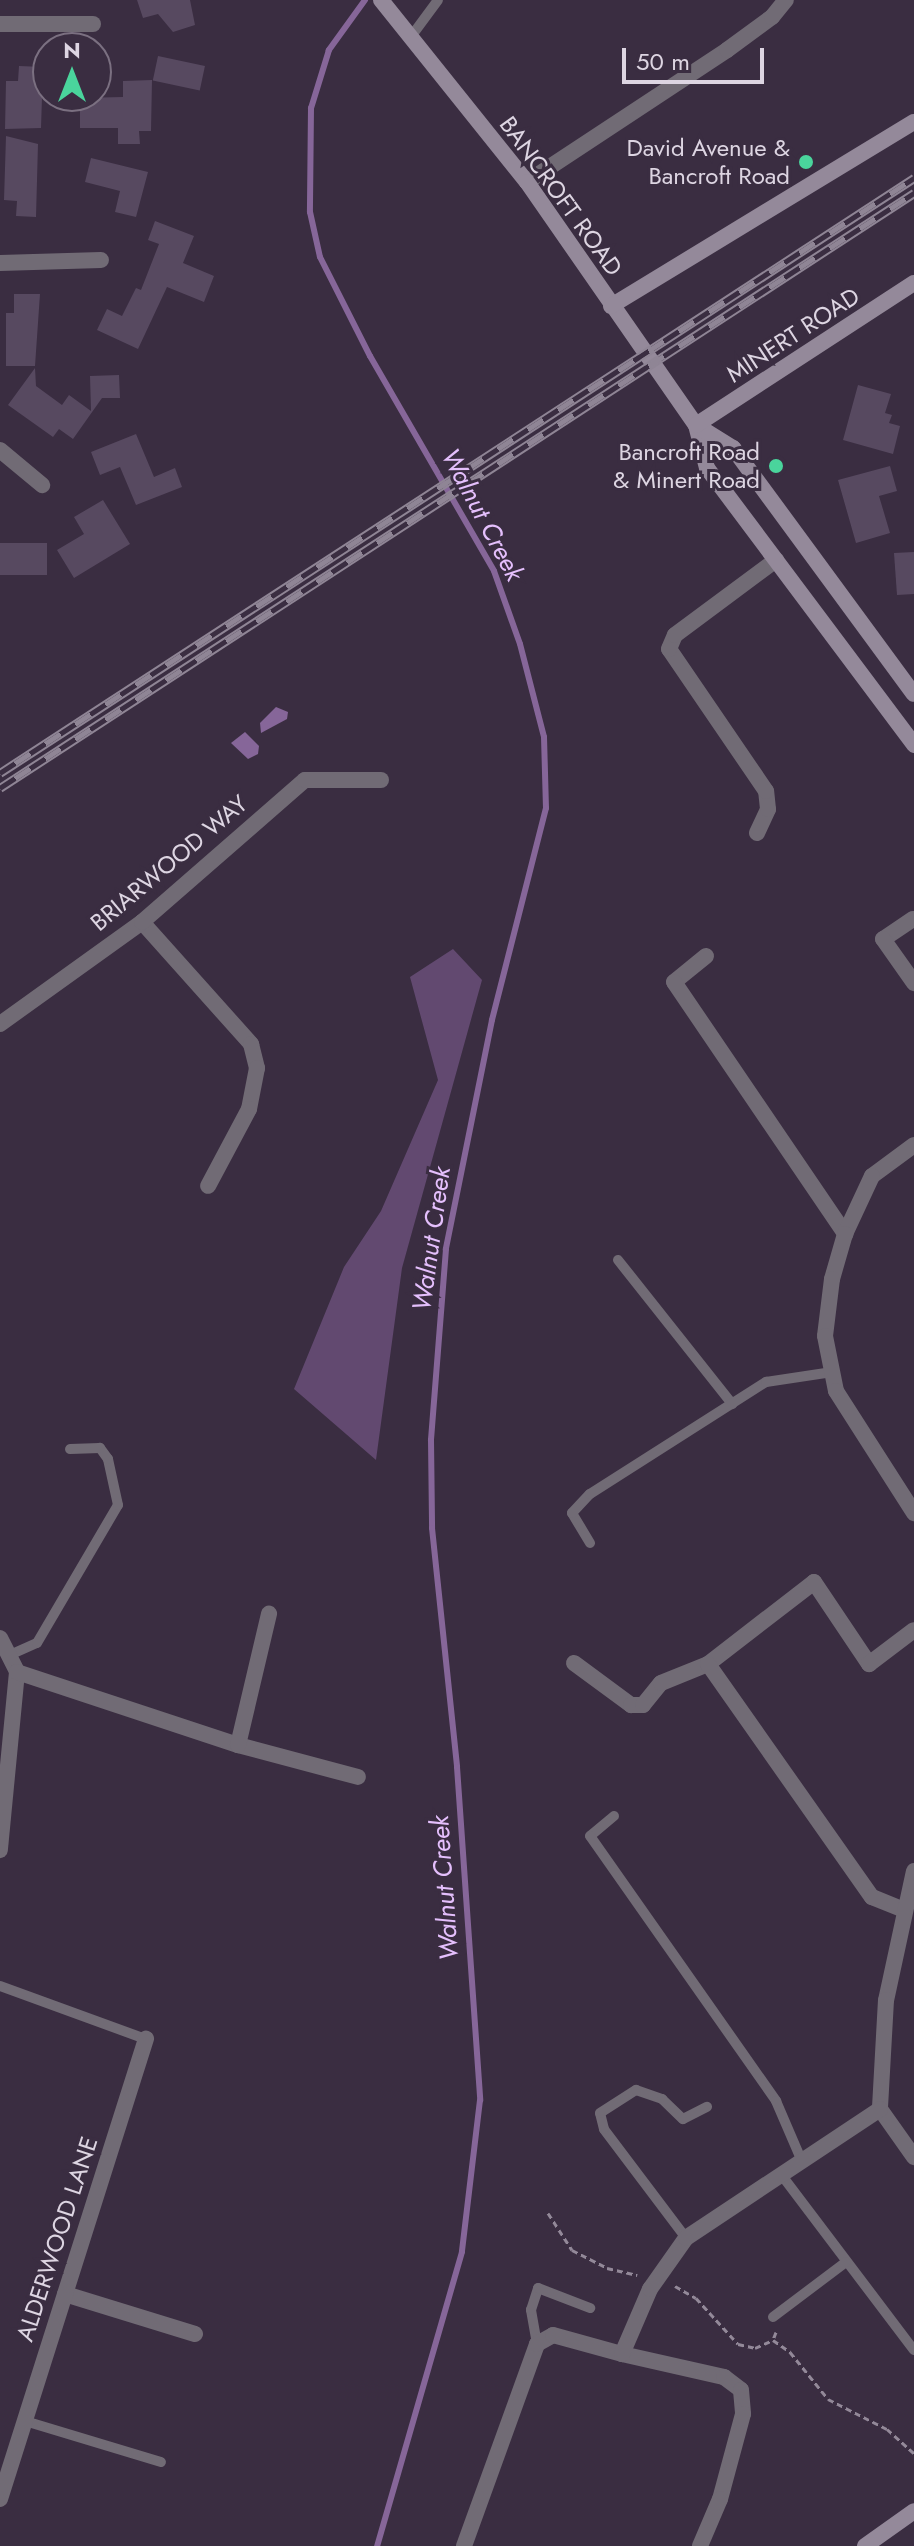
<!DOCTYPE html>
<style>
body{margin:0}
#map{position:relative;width:914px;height:2546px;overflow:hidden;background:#3a2d41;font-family:Jost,sans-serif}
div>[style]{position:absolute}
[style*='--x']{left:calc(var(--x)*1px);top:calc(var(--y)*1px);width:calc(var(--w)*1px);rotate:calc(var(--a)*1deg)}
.green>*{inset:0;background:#624970}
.water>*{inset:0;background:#866699}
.stream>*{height:6px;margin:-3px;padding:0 3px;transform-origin:3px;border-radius:3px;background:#866699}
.building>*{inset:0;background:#574960;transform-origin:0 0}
.path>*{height:3px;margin-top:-1.5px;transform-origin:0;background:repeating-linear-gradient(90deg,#938999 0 6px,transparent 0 10px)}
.lane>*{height:10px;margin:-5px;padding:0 5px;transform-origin:5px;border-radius:5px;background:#716b75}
.street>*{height:16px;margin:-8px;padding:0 8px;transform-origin:8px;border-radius:8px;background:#716b75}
.secondary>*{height:16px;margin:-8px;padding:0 8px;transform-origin:8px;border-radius:8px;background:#94899a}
.rail>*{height:9px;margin-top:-4.5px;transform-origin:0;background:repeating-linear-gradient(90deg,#3a2d41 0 18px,#8f8595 0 36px);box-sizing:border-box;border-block:2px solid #8f8595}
.dots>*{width:22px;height:22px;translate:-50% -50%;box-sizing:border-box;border:4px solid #3a2d41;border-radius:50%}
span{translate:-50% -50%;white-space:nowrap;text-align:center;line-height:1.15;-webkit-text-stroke:6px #3a2d41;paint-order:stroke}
.poi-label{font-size:24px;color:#ddd5e2}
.right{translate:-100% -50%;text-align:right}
.street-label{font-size:24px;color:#ddd5e2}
.water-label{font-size:26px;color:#e4bffc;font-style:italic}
.north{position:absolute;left:32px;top:32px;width:80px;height:80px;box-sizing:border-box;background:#3a2d41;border:2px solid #7b7081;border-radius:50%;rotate:0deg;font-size:22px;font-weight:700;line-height:32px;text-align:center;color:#ddd5e2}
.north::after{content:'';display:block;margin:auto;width:28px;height:36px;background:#4ad49c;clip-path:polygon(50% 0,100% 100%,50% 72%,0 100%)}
.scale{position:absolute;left:622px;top:48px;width:142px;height:36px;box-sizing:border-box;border:4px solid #ddd5e2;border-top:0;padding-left:10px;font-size:24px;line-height:28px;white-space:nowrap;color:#ddd5e2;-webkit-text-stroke:6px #3a2d41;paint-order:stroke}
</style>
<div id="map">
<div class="green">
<i style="clip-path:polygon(453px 949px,482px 980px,402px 1268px,376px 1460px,294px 1389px,344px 1267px,381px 1211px,438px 1080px,410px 977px)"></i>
</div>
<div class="water">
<i style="clip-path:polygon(276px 707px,288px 712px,287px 719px,261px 733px,260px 723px)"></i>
<i style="clip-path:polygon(245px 732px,259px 746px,258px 754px,248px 759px,231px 743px)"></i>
</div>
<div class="stream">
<i style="--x:365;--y:0;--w:62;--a:125.8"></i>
<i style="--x:329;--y:50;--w:61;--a:107.2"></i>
<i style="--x:311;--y:108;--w:104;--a:90.6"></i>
<i style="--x:310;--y:212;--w:46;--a:77.5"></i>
<i style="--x:320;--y:257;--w:111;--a:63.2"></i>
<i style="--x:370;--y:356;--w:248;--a:60"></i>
<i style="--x:494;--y:571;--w:77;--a:70.4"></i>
<i style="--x:520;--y:644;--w:96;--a:75.5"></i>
<i style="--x:544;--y:737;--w:71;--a:88.4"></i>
<i style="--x:546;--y:808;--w:219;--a:104.3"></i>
<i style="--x:492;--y:1020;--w:234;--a:101.4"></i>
<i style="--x:446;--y:1249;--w:192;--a:94.5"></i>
<i style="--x:431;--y:1440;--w:88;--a:89.3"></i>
<i style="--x:432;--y:1528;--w:240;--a:84"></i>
<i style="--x:457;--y:1767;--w:334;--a:86"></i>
<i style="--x:480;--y:2100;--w:153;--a:96.8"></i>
<i style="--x:462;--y:2252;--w:306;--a:106.1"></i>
</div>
<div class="building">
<i style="clip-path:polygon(137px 0,190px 0,195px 25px,173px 32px,158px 14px,143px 18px)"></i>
<i style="left:158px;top:56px;width:48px;height:25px;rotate:12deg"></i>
<i style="clip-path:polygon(19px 66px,43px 67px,41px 128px,5px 129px,6px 81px,18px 81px)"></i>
<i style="clip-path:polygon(152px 80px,151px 131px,139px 131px,140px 144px,118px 144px,118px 128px,80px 128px,80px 98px,123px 97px,123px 81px)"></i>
<i style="clip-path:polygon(6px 136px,38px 144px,36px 217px,16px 216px,17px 201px,4px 200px)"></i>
<i style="clip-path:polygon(91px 158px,148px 172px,136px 217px,115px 212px,120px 191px,85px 182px)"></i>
<i style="clip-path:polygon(155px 221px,194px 236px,183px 263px,214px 276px,204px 302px,167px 287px,138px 349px,97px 330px,107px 309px,122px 316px,136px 288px,141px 290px,159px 244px,148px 240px)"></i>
<i style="clip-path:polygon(14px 294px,40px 294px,35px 366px,6px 366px,6px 313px,14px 313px)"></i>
<i style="clip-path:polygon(35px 368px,36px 386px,62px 405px,69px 395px,91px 411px,90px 376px,119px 375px,120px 398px,102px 398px,73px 439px,59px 429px,53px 437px,8px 405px)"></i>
<i style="clip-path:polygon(858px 385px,891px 394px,885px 413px,892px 415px,889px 423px,900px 426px,893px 454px,843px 440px)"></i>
<i style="clip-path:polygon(136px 434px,154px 477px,175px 468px,182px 487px,136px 505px,120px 467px,100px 475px,91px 452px)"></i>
<i style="clip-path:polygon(890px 466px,897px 491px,879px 496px,890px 533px,856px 543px,838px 480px)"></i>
<i style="clip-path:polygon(103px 500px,130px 544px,74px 578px,57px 550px,84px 534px,74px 517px)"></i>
<i style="left:0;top:543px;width:47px;height:32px"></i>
<i style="clip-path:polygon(914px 552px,914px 594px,897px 595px,894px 553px)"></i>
</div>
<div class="path">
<i style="--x:548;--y:2213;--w:44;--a:57"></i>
<i style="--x:572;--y:2250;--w:39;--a:27"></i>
<i style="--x:607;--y:2268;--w:31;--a:13"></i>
<i style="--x:675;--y:2286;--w:24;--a:30"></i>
<i style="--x:696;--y:2298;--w:62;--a:47.6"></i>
<i style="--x:738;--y:2344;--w:17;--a:13"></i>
<i style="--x:755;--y:2348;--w:20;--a:-24"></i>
<i style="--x:776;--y:2332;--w:9;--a:111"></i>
<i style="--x:773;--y:2340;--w:21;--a:35"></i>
<i style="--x:790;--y:2352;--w:60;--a:51"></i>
<i style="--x:828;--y:2399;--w:66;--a:27"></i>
<i style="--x:887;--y:2429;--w:36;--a:42"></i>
</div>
<div class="lane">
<i style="--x:410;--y:38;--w:47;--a:-53.6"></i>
<i style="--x:618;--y:1260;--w:184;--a:51.6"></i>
<i style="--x:590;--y:1543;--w:35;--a:-121"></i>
<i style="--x:572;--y:1513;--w:26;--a:-47"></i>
<i style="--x:590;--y:1494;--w:209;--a:-32.5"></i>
<i style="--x:766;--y:1382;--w:67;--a:-8.6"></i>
<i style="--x:12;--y:1654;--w:27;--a:-24"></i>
<i style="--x:37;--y:1643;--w:160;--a:-59.6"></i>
<i style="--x:118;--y:1505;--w:47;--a:-102.3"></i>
<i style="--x:108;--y:1459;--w:14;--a:-126"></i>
<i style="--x:100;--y:1448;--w:30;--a:178"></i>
<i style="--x:614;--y:1816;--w:31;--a:140"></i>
<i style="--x:590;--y:1836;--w:324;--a:54.9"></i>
<i style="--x:776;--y:2101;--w:63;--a:66.7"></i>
<i style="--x:0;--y:1986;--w:155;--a:20"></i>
<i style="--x:780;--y:2173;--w:222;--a:52.9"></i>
<i style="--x:686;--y:2238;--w:136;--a:-127"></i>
<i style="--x:604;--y:2129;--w:16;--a:-104"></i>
<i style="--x:600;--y:2113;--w:43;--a:-32.6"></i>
<i style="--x:636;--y:2090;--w:28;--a:19"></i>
<i style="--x:662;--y:2099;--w:29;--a:44"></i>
<i style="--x:683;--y:2119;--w:27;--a:-27"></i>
<i style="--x:773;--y:2317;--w:91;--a:-37"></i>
<i style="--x:537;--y:2344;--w:35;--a:-100"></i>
<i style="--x:531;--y:2310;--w:23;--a:-72"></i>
<i style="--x:538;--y:2288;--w:56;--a:21"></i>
<i style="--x:25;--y:2421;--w:142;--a:16.8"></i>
</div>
<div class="street">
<i style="--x:0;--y:24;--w:93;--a:0"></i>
<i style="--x:527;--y:182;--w:240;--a:-33.4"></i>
<i style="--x:727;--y:50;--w:56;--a:-36.3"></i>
<i style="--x:772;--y:17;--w:22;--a:-51"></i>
<i style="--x:0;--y:263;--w:101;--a:-1.7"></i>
<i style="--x:0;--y:450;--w:55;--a:39.8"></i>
<i style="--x:757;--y:833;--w:26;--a:-65"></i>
<i style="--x:768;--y:809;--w:18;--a:-96"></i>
<i style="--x:766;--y:791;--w:172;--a:-124.3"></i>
<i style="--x:669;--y:649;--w:15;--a:-67"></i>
<i style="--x:675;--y:635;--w:126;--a:-36.6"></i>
<i style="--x:913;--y:919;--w:36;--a:146"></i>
<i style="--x:883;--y:939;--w:54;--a:54.8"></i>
<i style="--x:142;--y:922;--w:164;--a:48.2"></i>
<i style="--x:251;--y:1044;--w:25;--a:76"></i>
<i style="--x:257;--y:1068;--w:42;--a:101"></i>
<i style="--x:249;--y:1109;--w:87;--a:118"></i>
<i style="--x:706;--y:956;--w:41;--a:140.9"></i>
<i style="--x:674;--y:982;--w:305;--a:55.8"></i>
<i style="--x:0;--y:1024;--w:175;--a:-35.7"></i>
<i style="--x:142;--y:922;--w:216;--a:-41.1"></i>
<i style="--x:305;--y:780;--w:76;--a:0"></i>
<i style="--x:914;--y:1145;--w:52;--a:143.6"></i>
<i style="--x:872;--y:1176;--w:64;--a:115"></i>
<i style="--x:845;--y:1234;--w:47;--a:106.1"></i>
<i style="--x:832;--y:1279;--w:57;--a:97"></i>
<i style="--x:825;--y:1336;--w:56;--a:78.7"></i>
<i style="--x:836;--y:1391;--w:145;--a:57.4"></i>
<i style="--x:0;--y:1638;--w:38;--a:63"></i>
<i style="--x:17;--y:1672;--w:179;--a:95.5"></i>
<i style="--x:574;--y:1663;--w:71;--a:36.4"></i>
<i style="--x:631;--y:1705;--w:12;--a:0"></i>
<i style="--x:643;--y:1705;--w:28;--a:-51"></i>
<i style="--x:661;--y:1683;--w:51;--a:-22"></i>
<i style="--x:708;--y:1664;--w:134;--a:-37.7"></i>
<i style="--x:814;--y:1582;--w:99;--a:56.1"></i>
<i style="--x:869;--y:1664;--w:56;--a:-37.1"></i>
<i style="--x:708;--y:1664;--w:285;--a:54.9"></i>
<i style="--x:872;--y:1897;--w:35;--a:22"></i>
<i style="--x:17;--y:1672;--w:233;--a:18.3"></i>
<i style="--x:238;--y:1745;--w:124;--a:14.9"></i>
<i style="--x:238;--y:1745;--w:135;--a:-76.7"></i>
<i style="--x:914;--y:1871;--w:132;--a:102.2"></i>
<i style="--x:886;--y:2000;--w:109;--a:93.2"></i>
<i style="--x:880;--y:2109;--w:59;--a:54.7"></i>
<i style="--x:65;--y:2294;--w:136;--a:17.1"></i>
<i style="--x:622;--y:2354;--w:105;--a:12.7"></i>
<i style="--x:724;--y:2377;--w:21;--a:37"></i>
<i style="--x:741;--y:2390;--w:24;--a:85"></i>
<i style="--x:743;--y:2414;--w:88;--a:105.1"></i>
<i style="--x:720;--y:2499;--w:51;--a:113.1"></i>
<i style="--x:0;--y:2499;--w:483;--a:-72.4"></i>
<i style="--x:464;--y:2546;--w:215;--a:-70.1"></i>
<i style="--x:537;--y:2344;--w:18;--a:-29"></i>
<i style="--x:553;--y:2335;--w:72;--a:15.4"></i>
<i style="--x:622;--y:2354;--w:71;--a:-66.7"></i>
<i style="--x:650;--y:2289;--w:62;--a:-54.8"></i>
<i style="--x:686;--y:2238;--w:233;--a:-33.6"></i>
</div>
<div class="secondary">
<i style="--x:381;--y:0;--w:233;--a:51.3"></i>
<i style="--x:527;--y:182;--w:296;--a:55.2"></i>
<i style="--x:696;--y:425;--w:44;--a:75.7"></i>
<i style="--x:707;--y:468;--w:346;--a:53.2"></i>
<i style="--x:611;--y:306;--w:354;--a:-31.3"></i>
<i style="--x:696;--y:425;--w:44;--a:31.9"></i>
<i style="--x:733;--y:448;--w:305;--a:53.7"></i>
<i style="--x:696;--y:425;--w:260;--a:-33.1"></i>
<i style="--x:865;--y:2546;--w:60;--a:-35.5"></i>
</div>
<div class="rail">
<i style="--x:0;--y:773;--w:1091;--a:-33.06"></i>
<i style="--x:0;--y:788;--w:1091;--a:-33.06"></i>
</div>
<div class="dots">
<i style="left:806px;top:162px;background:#4ad49c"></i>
<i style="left:776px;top:466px;background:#4ad49c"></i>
</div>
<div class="poi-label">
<span class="right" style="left:790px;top:162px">David Avenue &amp;<br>Bancroft Road</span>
<span class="right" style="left:760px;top:466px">Bancroft Road<br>&amp; Minert Road</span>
</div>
<div class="street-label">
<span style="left:561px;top:196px;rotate:54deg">BANCROFT ROAD</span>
<span style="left:793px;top:335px;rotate:-33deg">MINERT ROAD</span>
<span style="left:169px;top:863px;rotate:-40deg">BRIARWOOD WAY</span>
<span style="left:57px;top:2239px;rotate:-72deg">ALDERWOOD LANE</span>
</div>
<div class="water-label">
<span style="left:482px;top:515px;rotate:62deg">Walnut Creek</span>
<span style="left:432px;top:1239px;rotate:-82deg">Walnut Creek</span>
<span style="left:445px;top:1888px;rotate:-94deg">Walnut Creek</span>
</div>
<div class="north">N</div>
<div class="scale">50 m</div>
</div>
